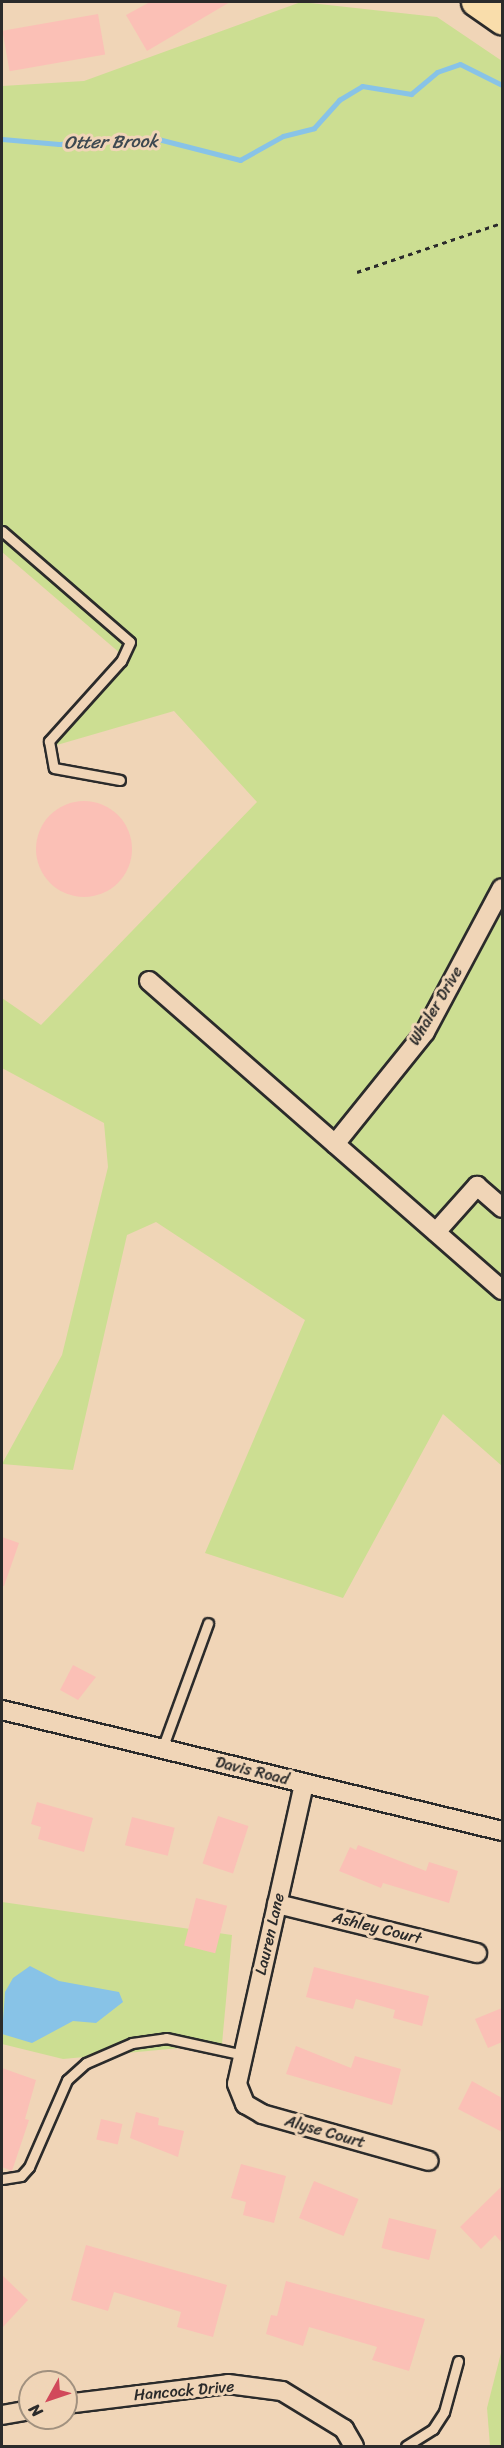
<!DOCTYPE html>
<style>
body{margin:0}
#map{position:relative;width:504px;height:2448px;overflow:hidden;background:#f0d5b7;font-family:Sriracha,sans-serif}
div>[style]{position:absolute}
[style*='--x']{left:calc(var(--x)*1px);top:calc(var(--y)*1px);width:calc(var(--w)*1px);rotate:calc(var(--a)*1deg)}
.green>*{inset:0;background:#ccde92}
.water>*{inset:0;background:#88c3e7}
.stream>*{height:5px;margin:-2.5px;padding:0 2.5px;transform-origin:2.5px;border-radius:2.5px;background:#88c3e7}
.building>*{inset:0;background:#fbc0b6;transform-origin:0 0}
.round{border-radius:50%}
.path>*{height:3px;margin-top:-1.5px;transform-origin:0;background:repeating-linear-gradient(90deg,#2b2b2b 0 4.5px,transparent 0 9px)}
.roads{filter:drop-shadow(2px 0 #2b2b2b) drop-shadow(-2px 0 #2b2b2b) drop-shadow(0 2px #2b2b2b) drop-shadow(0 -2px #2b2b2b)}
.service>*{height:9px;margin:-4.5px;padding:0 4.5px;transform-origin:4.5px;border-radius:4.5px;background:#f0d5b7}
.minor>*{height:18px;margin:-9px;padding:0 9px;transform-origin:9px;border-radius:9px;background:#f0d5b7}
.primary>*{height:28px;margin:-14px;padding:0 14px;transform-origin:14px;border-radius:14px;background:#f9ddab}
span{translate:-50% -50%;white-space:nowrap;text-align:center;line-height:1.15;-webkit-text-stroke:6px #f0d5b7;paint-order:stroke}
.street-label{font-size:16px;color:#2b2b2b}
.water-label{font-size:18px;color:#3e4951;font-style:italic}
.frame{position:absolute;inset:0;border:3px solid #2b2b2b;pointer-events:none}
.north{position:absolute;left:18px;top:2370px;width:60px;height:60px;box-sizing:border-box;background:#f0d5b7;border:2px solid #a1917f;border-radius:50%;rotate:230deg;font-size:16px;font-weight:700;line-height:24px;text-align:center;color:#2b2b2b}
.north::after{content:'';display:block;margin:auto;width:21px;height:27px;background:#d1495b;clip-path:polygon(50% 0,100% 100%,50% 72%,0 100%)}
</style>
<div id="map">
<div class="green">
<i style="clip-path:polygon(301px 2px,437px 17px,502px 61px,502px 1466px,443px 1414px,343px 1598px,205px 1553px,305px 1320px,156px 1222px,127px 1235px,73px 1470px,2px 1464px,62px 1355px,108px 1167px,104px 1123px,2px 1068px,2px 998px,41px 1025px,257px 802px,174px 711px,50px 747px,128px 660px,2px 552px,2px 86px,84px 81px)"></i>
<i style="clip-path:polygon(2px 1902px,232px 1935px,222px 2044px,63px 2059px,2px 2044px)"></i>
<i style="clip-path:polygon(502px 2349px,502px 2446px,490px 2446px,487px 2408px)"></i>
</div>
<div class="water">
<i style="clip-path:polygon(30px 1966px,59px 1981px,119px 1992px,123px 2002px,96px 2023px,73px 2021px,32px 2043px,2px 2034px,5px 1992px,13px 1978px)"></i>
</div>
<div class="stream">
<i style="--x:2;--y:139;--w:57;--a:5"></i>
<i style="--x:59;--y:144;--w:95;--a:-3.6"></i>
<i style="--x:154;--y:138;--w:89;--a:14.3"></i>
<i style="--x:240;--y:160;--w:49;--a:-29.2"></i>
<i style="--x:283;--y:136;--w:32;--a:-14"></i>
<i style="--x:314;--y:128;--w:38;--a:-48"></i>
<i style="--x:339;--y:100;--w:27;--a:-31"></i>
<i style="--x:362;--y:86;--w:50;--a:9.3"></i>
<i style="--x:411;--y:94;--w:34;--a:-40"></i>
<i style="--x:437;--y:72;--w:24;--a:-19"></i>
<i style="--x:460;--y:64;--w:47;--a:26.6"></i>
</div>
<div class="building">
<i style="clip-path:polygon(150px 2px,230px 2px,147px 51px,126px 15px)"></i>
<i style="left:98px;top:14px;width:41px;height:97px;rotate:80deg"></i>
<i class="round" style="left:36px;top:801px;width:96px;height:96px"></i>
<i style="clip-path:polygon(2px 1537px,19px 1543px,4px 1586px,2px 1586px)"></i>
<i style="clip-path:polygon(73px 1665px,96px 1677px,78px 1700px,60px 1690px)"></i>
<i style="clip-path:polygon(37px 1802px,93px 1818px,84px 1852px,38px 1839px,41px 1827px,31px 1824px)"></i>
<i style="left:218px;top:1816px;width:32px;height:50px;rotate:18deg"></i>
<i style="left:132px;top:1817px;width:44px;height:29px;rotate:14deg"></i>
<i style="clip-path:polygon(358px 1845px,426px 1871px,429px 1862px,458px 1871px,449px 1903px,383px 1883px,381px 1888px,339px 1871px,350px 1847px,356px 1850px)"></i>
<i style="left:196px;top:1898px;width:32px;height:49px;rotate:14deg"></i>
<i style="clip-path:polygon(314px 1967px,429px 1996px,422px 2026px,393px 2018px,395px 2010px,356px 1999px,353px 2009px,306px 1997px)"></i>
<i style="clip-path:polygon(502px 2008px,502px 2042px,488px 2048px,475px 2019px)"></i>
<i style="clip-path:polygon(296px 2046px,351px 2068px,355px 2056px,401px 2069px,392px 2105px,286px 2074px)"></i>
<i style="clip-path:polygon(2px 2068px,36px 2080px,25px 2119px,29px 2120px,12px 2171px,2px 2167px)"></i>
<i style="clip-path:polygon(472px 2081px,502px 2098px,502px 2132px,458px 2109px)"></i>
<i style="clip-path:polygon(136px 2112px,159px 2118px,158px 2125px,184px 2131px,178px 2157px,130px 2138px)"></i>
<i style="left:101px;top:2119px;width:22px;height:21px;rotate:13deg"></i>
<i style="clip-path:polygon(241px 2164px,286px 2176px,274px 2223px,243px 2215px,246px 2202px,231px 2198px)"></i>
<i style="left:314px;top:2181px;width:48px;height:40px;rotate:22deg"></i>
<i style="clip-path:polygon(502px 2186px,502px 2243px,495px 2235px,481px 2249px,460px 2227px)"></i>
<i style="left:389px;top:2218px;width:49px;height:31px;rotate:14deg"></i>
<i style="clip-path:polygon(86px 2245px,227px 2285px,213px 2337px,177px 2327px,181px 2312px,114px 2292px,108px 2311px,71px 2300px)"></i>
<i style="clip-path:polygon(2px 2275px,28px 2300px,2px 2328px)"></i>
<i style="clip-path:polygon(286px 2281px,425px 2319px,409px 2371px,372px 2360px,377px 2347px,309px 2327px,303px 2346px,266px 2334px,271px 2315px,277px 2316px)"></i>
</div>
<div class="path">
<i style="--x:357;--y:272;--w:153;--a:-18.7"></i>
</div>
<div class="roads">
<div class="service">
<i style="--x:2;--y:531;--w:169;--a:40.9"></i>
<i style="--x:130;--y:642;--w:21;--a:115"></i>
<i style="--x:121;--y:661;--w:108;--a:132"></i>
<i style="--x:49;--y:741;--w:27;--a:80"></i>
<i style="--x:54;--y:768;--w:67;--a:10.3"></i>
<i style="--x:162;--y:1749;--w:134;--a:-69.9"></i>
<i style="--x:2;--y:2179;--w:19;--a:-9"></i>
<i style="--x:21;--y:2176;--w:12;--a:-48"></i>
<i style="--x:29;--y:2167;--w:95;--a:-66.4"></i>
<i style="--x:67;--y:2080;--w:25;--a:-42"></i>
<i style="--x:86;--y:2063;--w:50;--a:-23.5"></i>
<i style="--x:132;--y:2043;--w:34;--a:-8"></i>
<i style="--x:166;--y:2038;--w:79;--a:12.4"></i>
<i style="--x:406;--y:2446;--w:32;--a:-32"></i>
<i style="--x:433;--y:2429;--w:20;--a:-57"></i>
<i style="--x:444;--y:2412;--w:53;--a:-74.6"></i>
</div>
<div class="minor">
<i style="--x:149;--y:981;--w:469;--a:41.2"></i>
<i style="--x:335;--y:1144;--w:144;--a:-51.2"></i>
<i style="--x:425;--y:1032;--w:163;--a:-61.9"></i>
<i style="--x:436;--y:1232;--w:62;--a:-48.3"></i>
<i style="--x:477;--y:1186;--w:33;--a:41"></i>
<i style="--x:2;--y:1710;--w:514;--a:13.6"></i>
<i style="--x:304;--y:1784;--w:307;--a:102.6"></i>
<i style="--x:237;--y:2084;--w:22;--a:68"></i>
<i style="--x:245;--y:2104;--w:20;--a:30"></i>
<i style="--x:262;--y:2114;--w:173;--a:15.7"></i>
<i style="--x:277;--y:1904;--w:206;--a:13.8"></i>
<i style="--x:66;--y:2404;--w:163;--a:-7"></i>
<i style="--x:228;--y:2384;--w:54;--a:7.4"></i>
<i style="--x:282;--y:2391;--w:73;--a:31.5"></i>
<i style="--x:344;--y:2429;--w:20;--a:60"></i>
<i style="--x:2;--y:2415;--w:28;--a:-10"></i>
</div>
<div class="primary">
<i style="--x:476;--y:2;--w:32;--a:35"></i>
</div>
</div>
<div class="street-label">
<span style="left:436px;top:1006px;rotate:-59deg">Whaler Drive</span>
<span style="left:252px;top:1771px;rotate:14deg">Davis Road</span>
<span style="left:377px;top:1928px;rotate:14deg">Ashley Court</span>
<span style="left:270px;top:1934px;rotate:-77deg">Lauren Lane</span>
<span style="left:325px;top:2132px;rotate:16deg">Alyse Court</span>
<span style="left:184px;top:2391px;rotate:-5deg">Hancock Drive</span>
</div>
<div class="water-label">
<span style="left:111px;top:142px;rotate:-1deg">Otter Brook</span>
</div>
<div class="frame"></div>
<div class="north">N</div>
</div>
